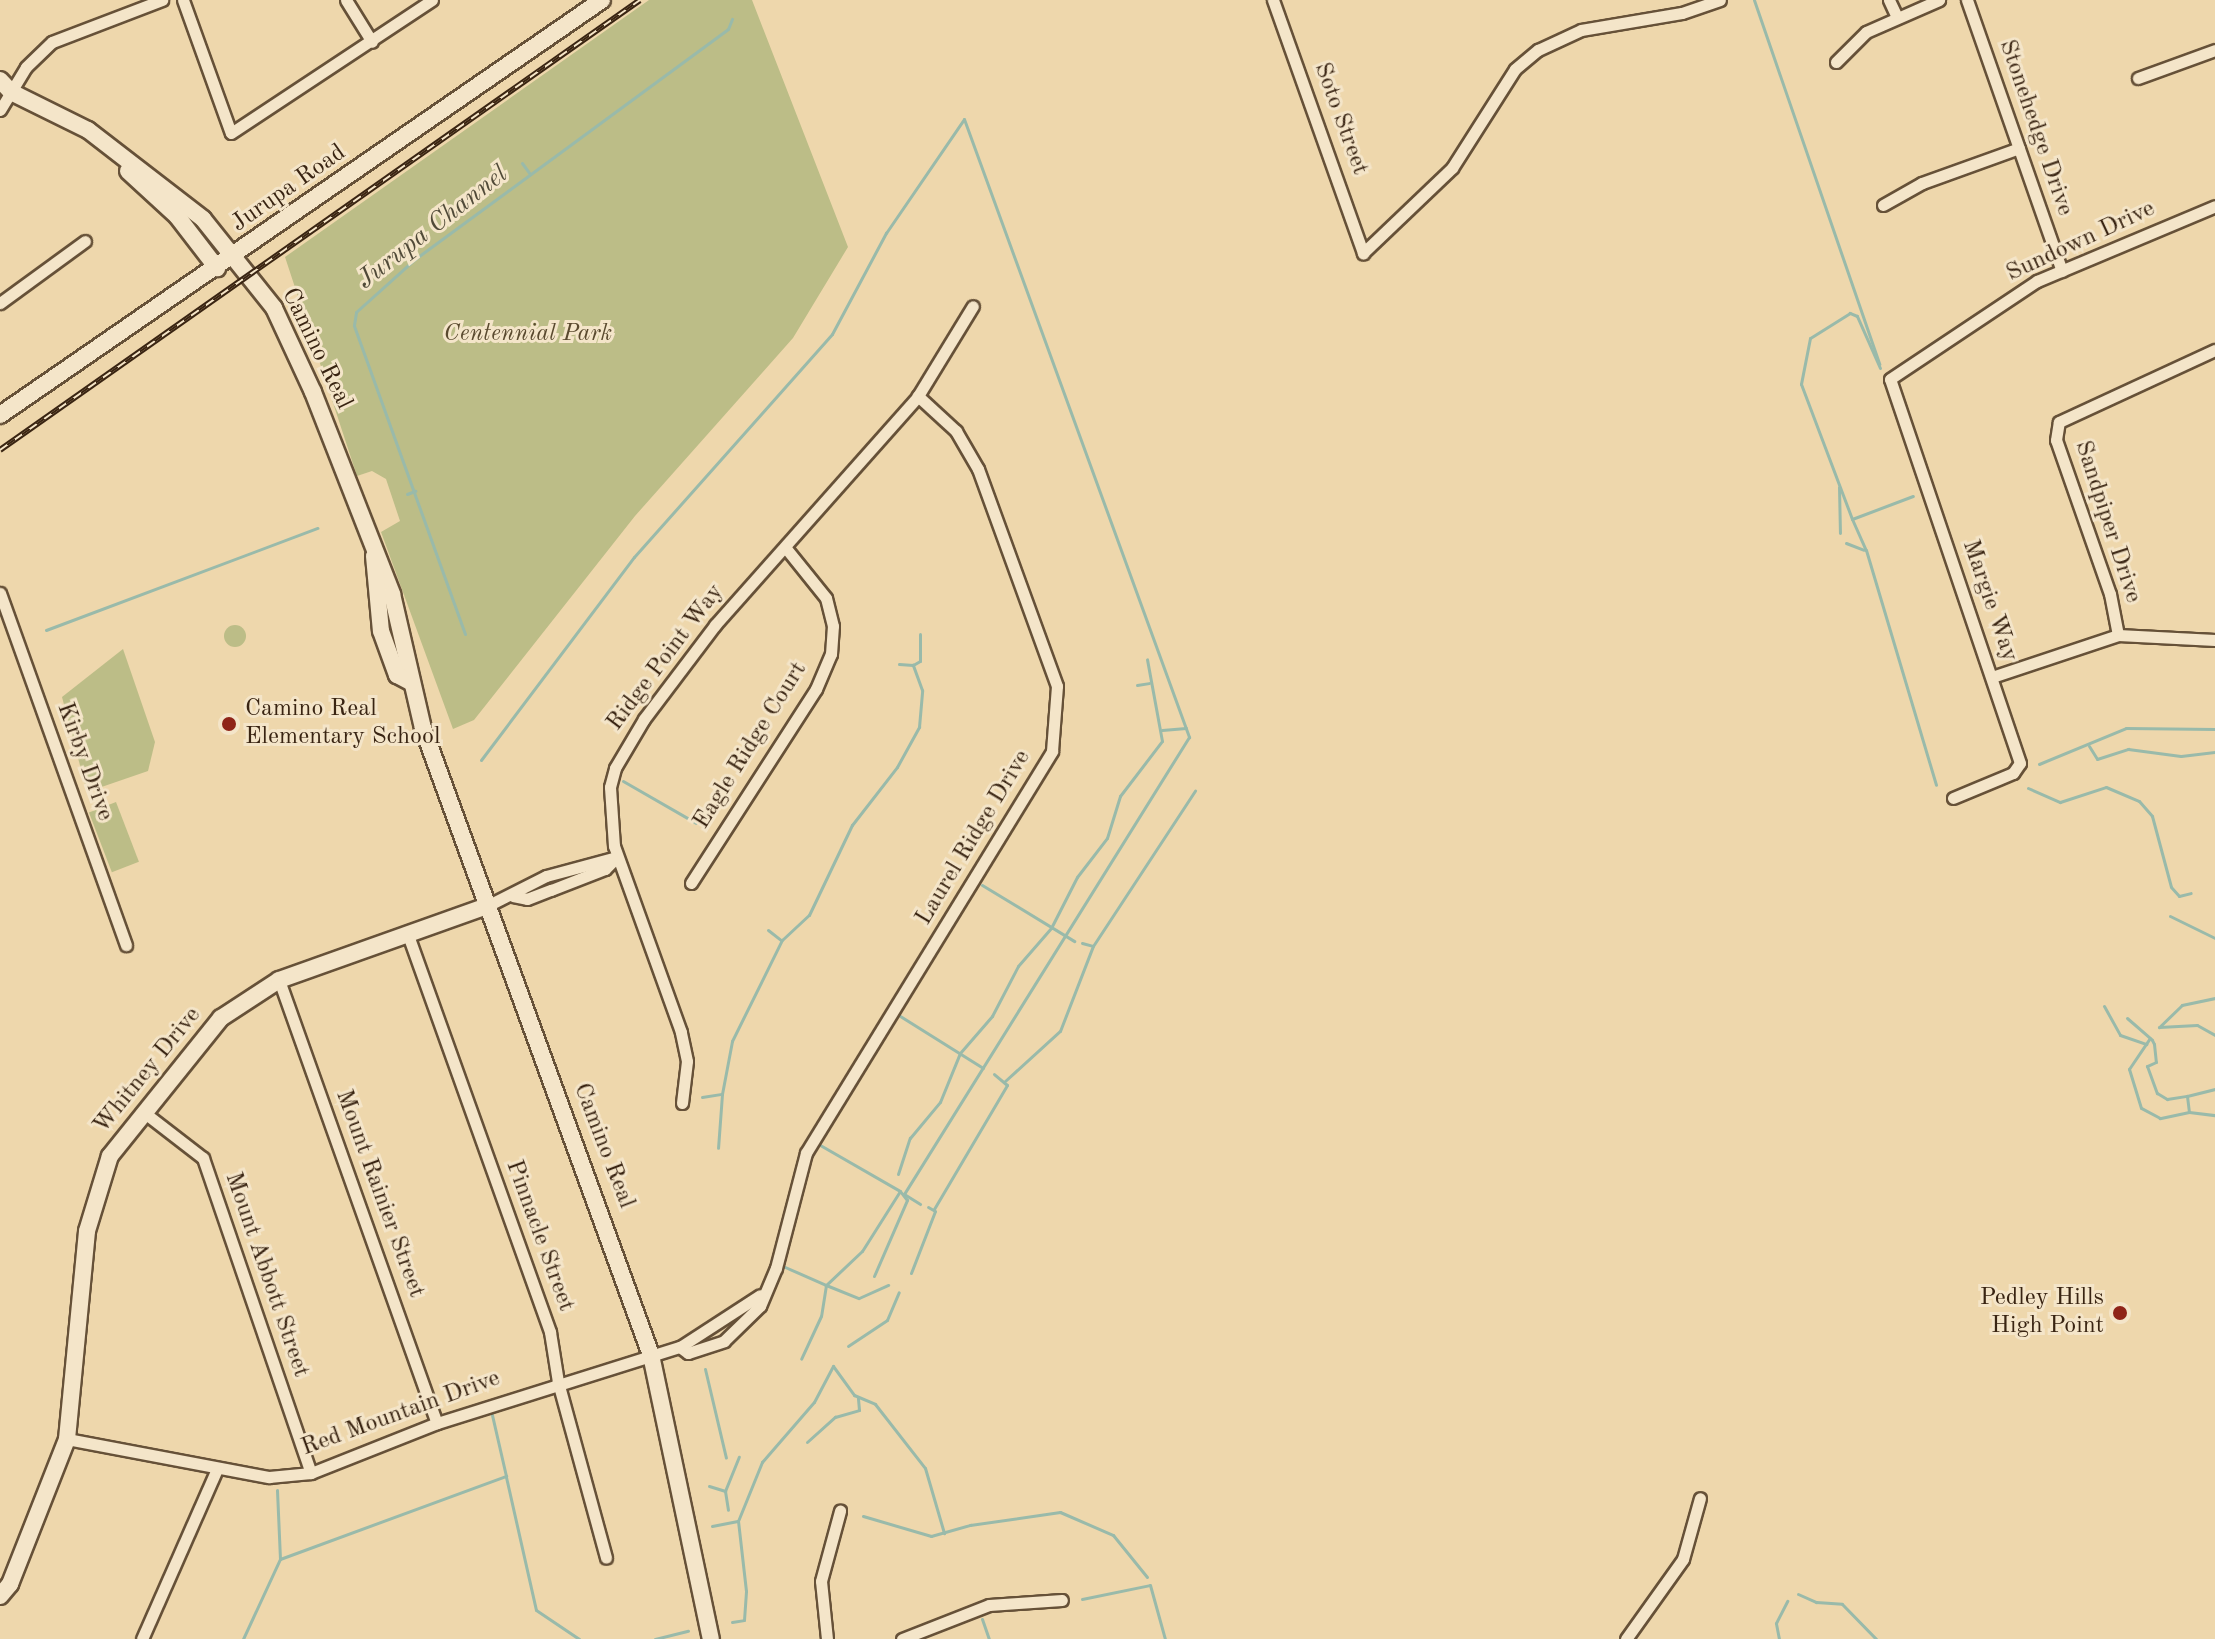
<!DOCTYPE html>
<style>
body{margin:0}
#map{position:relative;width:2215px;height:1639px;overflow:hidden;background:#eed7ac;font-family:"Old Standard TT",serif}
div>[style]{position:absolute}
[style*='--x']{left:calc(var(--x)*1px);top:calc(var(--y)*1px);width:calc(var(--w)*1px);rotate:calc(var(--a)*1deg)}
.green>*{inset:0;background:#bcbd87;transform-origin:0 0}
.round{border-radius:50%}
.stream>*{height:3px;margin:-1.5px;padding:0 1.5px;transform-origin:1.5px;border-radius:1.5px;background:#99baaa}
.roads{filter:drop-shadow(2px 0 #665138) drop-shadow(-2px 0 #665138) drop-shadow(0 2px #665138) drop-shadow(0 -2px #665138)}
.street>*{height:11px;margin:-5.5px;padding:0 5.5px;transform-origin:5.5px;border-radius:5.5px;background:#f4e5c9}
.secondary>*{height:16px;margin:-8px;padding:0 8px;transform-origin:8px;border-radius:8px;background:#f4e5c9}
.rail>*{height:6px;margin-top:-3px;transform-origin:0;background:repeating-linear-gradient(90deg,#f4e5c9 0 9px,#392412 0 18px);box-sizing:border-box;border-block:2px solid #392412}
.dots>*{width:22px;height:22px;translate:-50% -50%;box-sizing:border-box;border:4px solid #f4e5c9;border-radius:50%}
span{translate:-50% -50%;white-space:nowrap;text-align:center;line-height:1.15;-webkit-text-stroke:6px #f4e5c9;paint-order:stroke}
.street-label{font-size:24px;color:#392412}
.park-label{font-size:24px;color:#5a4a2f;font-style:italic}
.poi-label{font-size:24px;color:#392412}
.left{translate:0 -50%;text-align:left}
.right{translate:-100% -50%;text-align:right}
.water-label{font-size:26px;color:#514a38;font-style:italic}
</style>
<div id="map">
<div class="green">
<i style="clip-path:polygon(649px 0,752px 0,848px 247px,793px 338px,635px 516px,474px 720px,453px 729px,381px 532px,400px 521px,386px 479px,372px 471px,357px 476px,285px 257px)"></i>
<i class="round" style="left:224px;top:625px;width:22px;height:22px"></i>
<i style="clip-path:polygon(123px 649px,155px 742px,148px 771px,87px 792px,62px 697px)"></i>
<i style="left:116px;top:802px;width:64px;height:29px;rotate:69deg"></i>
</div>
<div class="stream">
<i style="--x:1754;--y:0;--w:385;--a:71"></i>
<i style="--x:522;--y:163;--w:14;--a:54"></i>
<i style="--x:1880;--y:368;--w:57;--a:-113.9"></i>
<i style="--x:1857;--y:316;--w:8;--a:-157"></i>
<i style="--x:1850;--y:313;--w:47;--a:148"></i>
<i style="--x:1810;--y:338;--w:47;--a:101.1"></i>
<i style="--x:1801;--y:384;--w:144;--a:69.3"></i>
<i style="--x:1852;--y:519;--w:65;--a:-20.7"></i>
<i style="--x:1839;--y:487;--w:46;--a:88.8"></i>
<i style="--x:407;--y:494;--w:9;--a:-21"></i>
<i style="--x:1852;--y:519;--w:34;--a:66"></i>
<i style="--x:1866;--y:550;--w:245;--a:73.4"></i>
<i style="--x:1846;--y:543;--w:19;--a:21"></i>
<i style="--x:46;--y:630;--w:290;--a:-20.6"></i>
<i style="--x:465;--y:634;--w:328;--a:-109.8"></i>
<i style="--x:354;--y:325;--w:13;--a:-81"></i>
<i style="--x:356;--y:312;--w:79;--a:-41.9"></i>
<i style="--x:415;--y:259;--w:388;--a:-36.3"></i>
<i style="--x:728;--y:29;--w:11;--a:-68"></i>
<i style="--x:899;--y:664;--w:14;--a:4"></i>
<i style="--x:1137;--y:685;--w:12;--a:-9"></i>
<i style="--x:1162;--y:730;--w:24;--a:-5"></i>
<i style="--x:2089;--y:746;--w:15;--a:58"></i>
<i style="--x:2097;--y:759;--w:33;--a:-18"></i>
<i style="--x:2128;--y:749;--w:53;--a:7.5"></i>
<i style="--x:2181;--y:756;--w:34;--a:-7"></i>
<i style="--x:481;--y:760;--w:254;--a:-53"></i>
<i style="--x:634;--y:557;--w:298;--a:-48.4"></i>
<i style="--x:832;--y:334;--w:115;--a:-61.9"></i>
<i style="--x:886;--y:233;--w:138;--a:-55.6"></i>
<i style="--x:964;--y:119;--w:658;--a:69.99"></i>
<i style="--x:1189;--y:737;--w:539;--a:121.95"></i>
<i style="--x:904;--y:1194;--w:19;--a:32"></i>
<i style="--x:2039;--y:764;--w:94;--a:-22.5"></i>
<i style="--x:2126;--y:728;--w:89;--a:0.6"></i>
<i style="--x:623;--y:781;--w:84;--a:29.9"></i>
<i style="--x:2028;--y:788;--w:35;--a:24"></i>
<i style="--x:2060;--y:802;--w:48;--a:-18.1"></i>
<i style="--x:2106;--y:787;--w:36;--a:23"></i>
<i style="--x:2139;--y:801;--w:20;--a:49"></i>
<i style="--x:2152;--y:816;--w:73;--a:75"></i>
<i style="--x:2171;--y:887;--w:12;--a:48"></i>
<i style="--x:2179;--y:896;--w:12;--a:-14"></i>
<i style="--x:982;--y:885;--w:108;--a:31.3"></i>
<i style="--x:2170;--y:916;--w:50;--a:26.1"></i>
<i style="--x:768;--y:930;--w:16;--a:38"></i>
<i style="--x:1082;--y:943;--w:11;--a:15"></i>
<i style="--x:2215;--y:998;--w:34;--a:168"></i>
<i style="--x:2182;--y:1005;--w:32;--a:136"></i>
<i style="--x:2159;--y:1027;--w:38;--a:-3"></i>
<i style="--x:2197;--y:1025;--w:21;--a:29"></i>
<i style="--x:2104;--y:1006;--w:33;--a:61"></i>
<i style="--x:2120;--y:1035;--w:28;--a:19"></i>
<i style="--x:900;--y:1016;--w:98;--a:32.1"></i>
<i style="--x:2127;--y:1018;--w:33;--a:41"></i>
<i style="--x:2152;--y:1040;--w:4;--a:63"></i>
<i style="--x:2154;--y:1044;--w:18;--a:84"></i>
<i style="--x:2156;--y:1062;--w:10;--a:156"></i>
<i style="--x:2147;--y:1066;--w:29;--a:70"></i>
<i style="--x:2157;--y:1093;--w:12;--a:31"></i>
<i style="--x:2167;--y:1099;--w:20;--a:-9"></i>
<i style="--x:2187;--y:1096;--w:16;--a:83"></i>
<i style="--x:2189;--y:1112;--w:30;--a:168"></i>
<i style="--x:2160;--y:1118;--w:21;--a:-152"></i>
<i style="--x:2141;--y:1108;--w:41;--a:-107.1"></i>
<i style="--x:2129;--y:1069;--w:37;--a:-56"></i>
<i style="--x:1005;--y:1081;--w:74;--a:-42.3"></i>
<i style="--x:1060;--y:1031;--w:91;--a:-68.8"></i>
<i style="--x:1093;--y:946;--w:186;--a:-56.7"></i>
<i style="--x:722;--y:1094;--w:54;--a:-79.3"></i>
<i style="--x:732;--y:1041;--w:113;--a:-63.7"></i>
<i style="--x:782;--y:940;--w:37;--a:-43"></i>
<i style="--x:809;--y:915;--w:100;--a:-64.5"></i>
<i style="--x:852;--y:825;--w:73;--a:-52.2"></i>
<i style="--x:897;--y:767;--w:46;--a:-61.2"></i>
<i style="--x:919;--y:727;--w:37;--a:-85"></i>
<i style="--x:922;--y:690;--w:27;--a:-110"></i>
<i style="--x:913;--y:665;--w:8;--a:-30"></i>
<i style="--x:920;--y:661;--w:27;--a:-90"></i>
<i style="--x:2187;--y:1096;--w:29;--a:-14"></i>
<i style="--x:702;--y:1097;--w:20;--a:-9"></i>
<i style="--x:722;--y:1094;--w:54;--a:94.2"></i>
<i style="--x:2189;--y:1112;--w:26;--a:7"></i>
<i style="--x:820;--y:1145;--w:92;--a:29.9"></i>
<i style="--x:900;--y:1191;--w:71;--a:122.3"></i>
<i style="--x:862;--y:1251;--w:50;--a:136.6"></i>
<i style="--x:826;--y:1285;--w:35;--a:22"></i>
<i style="--x:859;--y:1298;--w:32;--a:-24"></i>
<i style="--x:898;--y:1174;--w:38;--a:-72"></i>
<i style="--x:910;--y:1138;--w:47;--a:-50.2"></i>
<i style="--x:940;--y:1102;--w:53;--a:-67.8"></i>
<i style="--x:960;--y:1053;--w:49;--a:-49.1"></i>
<i style="--x:992;--y:1016;--w:56;--a:-62.5"></i>
<i style="--x:1018;--y:966;--w:50;--a:-49"></i>
<i style="--x:1051;--y:928;--w:57;--a:-63"></i>
<i style="--x:1077;--y:877;--w:49;--a:-52.4"></i>
<i style="--x:1107;--y:838;--w:44;--a:-72.8"></i>
<i style="--x:1120;--y:796;--w:69;--a:-52.6"></i>
<i style="--x:1162;--y:741;--w:83;--a:-100.4"></i>
<i style="--x:934;--y:1209;--w:144;--a:-59.5"></i>
<i style="--x:1007;--y:1085;--w:17;--a:-140"></i>
<i style="--x:785;--y:1267;--w:45;--a:23.7"></i>
<i style="--x:826;--y:1285;--w:31;--a:99"></i>
<i style="--x:821;--y:1316;--w:47;--a:114.9"></i>
<i style="--x:911;--y:1273;--w:66;--a:-68.8"></i>
<i style="--x:935;--y:1211;--w:8;--a:-150"></i>
<i style="--x:874;--y:1276;--w:83;--a:-66.5"></i>
<i style="--x:907;--y:1200;--w:11;--a:-128"></i>
<i style="--x:848;--y:1346;--w:47;--a:-33.7"></i>
<i style="--x:887;--y:1320;--w:30;--a:-67"></i>
<i style="--x:705;--y:1369;--w:91;--a:76.7"></i>
<i style="--x:807;--y:1442;--w:38;--a:-42"></i>
<i style="--x:835;--y:1417;--w:25;--a:-16"></i>
<i style="--x:859;--y:1410;--w:12;--a:-95"></i>
<i style="--x:506;--y:1477;--w:136;--a:77.3"></i>
<i style="--x:536;--y:1610;--w:52;--a:34"></i>
<i style="--x:709;--y:1486;--w:17;--a:17"></i>
<i style="--x:725;--y:1491;--w:37;--a:-68"></i>
<i style="--x:725;--y:1491;--w:19;--a:81"></i>
<i style="--x:863;--y:1516;--w:71;--a:16.4"></i>
<i style="--x:931;--y:1536;--w:41;--a:-15.8"></i>
<i style="--x:970;--y:1525;--w:91;--a:-8.2"></i>
<i style="--x:1060;--y:1512;--w:58;--a:23.5"></i>
<i style="--x:1113;--y:1535;--w:54;--a:51"></i>
<i style="--x:712;--y:1526;--w:26;--a:-11"></i>
<i style="--x:280;--y:1559;--w:241;--a:-20.2"></i>
<i style="--x:506;--y:1476;--w:63;--a:-102.9"></i>
<i style="--x:1798;--y:1594;--w:20;--a:24"></i>
<i style="--x:1816;--y:1602;--w:26;--a:4"></i>
<i style="--x:1842;--y:1604;--w:49;--a:45.8"></i>
<i style="--x:1082;--y:1599;--w:69;--a:-11.6"></i>
<i style="--x:1150;--y:1585;--w:56;--a:74.5"></i>
<i style="--x:982;--y:1619;--w:21;--a:71"></i>
<i style="--x:732;--y:1622;--w:12;--a:-9"></i>
<i style="--x:744;--y:1620;--w:29;--a:-86"></i>
<i style="--x:746;--y:1591;--w:70;--a:-96.5"></i>
<i style="--x:738;--y:1521;--w:64;--a:-67.9"></i>
<i style="--x:762;--y:1462;--w:79;--a:-49.1"></i>
<i style="--x:814;--y:1402;--w:41;--a:-62.2"></i>
<i style="--x:833;--y:1366;--w:36;--a:54"></i>
<i style="--x:854;--y:1395;--w:23;--a:23"></i>
<i style="--x:875;--y:1404;--w:81;--a:52"></i>
<i style="--x:925;--y:1468;--w:68;--a:73.7"></i>
<i style="--x:243;--y:1639;--w:88;--a:-65.2"></i>
<i style="--x:280;--y:1559;--w:69;--a:-92.5"></i>
<i style="--x:655;--y:1639;--w:34;--a:-14"></i>
<i style="--x:1779;--y:1639;--w:16;--a:-101"></i>
<i style="--x:1776;--y:1623;--w:25;--a:-63"></i>
</div>
<div class="roads">
<div class="street">
<i style="--x:183;--y:0;--w:141;--a:70.2"></i>
<i style="--x:231;--y:133;--w:241;--a:-33.5"></i>
<i style="--x:346;--y:0;--w:49;--a:58.2"></i>
<i style="--x:1273;--y:0;--w:269;--a:70.4"></i>
<i style="--x:1363;--y:253;--w:123;--a:-43.7"></i>
<i style="--x:1452;--y:168;--w:117;--a:-57.5"></i>
<i style="--x:1515;--y:69;--w:30;--a:-40"></i>
<i style="--x:1538;--y:50;--w:47;--a:-24.9"></i>
<i style="--x:1581;--y:30;--w:102;--a:-9.6"></i>
<i style="--x:1682;--y:13;--w:40;--a:-18.9"></i>
<i style="--x:1889;--y:0;--w:17;--a:65"></i>
<i style="--x:1967;--y:0;--w:287;--a:70.7"></i>
<i style="--x:1836;--y:62;--w:42;--a:-45"></i>
<i style="--x:1866;--y:32;--w:80;--a:-23.7"></i>
<i style="--x:2138;--y:78;--w:82;--a:-20"></i>
<i style="--x:0;--y:110;--w:50;--a:-58.8"></i>
<i style="--x:26;--y:67;--w:36;--a:-44"></i>
<i style="--x:52;--y:42;--w:118;--a:-20.9"></i>
<i style="--x:1883;--y:205;--w:45;--a:-29.4"></i>
<i style="--x:1922;--y:183;--w:103;--a:-19.8"></i>
<i style="--x:0;--y:303;--w:105;--a:-36.1"></i>
<i style="--x:0;--y:593;--w:374;--a:70.3"></i>
<i style="--x:2118;--y:635;--w:42;--a:-101"></i>
<i style="--x:2110;--y:594;--w:163;--a:-109.3"></i>
<i style="--x:2056;--y:440;--w:18;--a:-81"></i>
<i style="--x:2059;--y:422;--w:172;--a:-24.8"></i>
<i style="--x:1992;--y:677;--w:133;--a:-18.4"></i>
<i style="--x:2118;--y:635;--w:97;--a:3"></i>
<i style="--x:1953;--y:798;--w:65;--a:-22.6"></i>
<i style="--x:2013;--y:773;--w:12;--a:-55"></i>
<i style="--x:2020;--y:763;--w:405;--a:-108.7"></i>
<i style="--x:1890;--y:379;--w:177;--a:-33.7"></i>
<i style="--x:2037;--y:281;--w:193;--a:-22.8"></i>
<i style="--x:691;--y:883;--w:231;--a:-57.2"></i>
<i style="--x:816;--y:689;--w:38;--a:-67"></i>
<i style="--x:831;--y:654;--w:28;--a:-86"></i>
<i style="--x:833;--y:626;--w:29;--a:-104"></i>
<i style="--x:826;--y:598;--w:65;--a:-128.8"></i>
<i style="--x:513;--y:896;--w:14;--a:12"></i>
<i style="--x:527;--y:899;--w:26;--a:-21"></i>
<i style="--x:551;--y:890;--w:58;--a:-21.3"></i>
<i style="--x:605;--y:869;--w:17;--a:-45"></i>
<i style="--x:487;--y:906;--w:66;--a:-27"></i>
<i style="--x:546;--y:876;--w:73;--a:-15"></i>
<i style="--x:408;--y:935;--w:422;--a:70.3"></i>
<i style="--x:550;--y:1332;--w:51;--a:80.9"></i>
<i style="--x:558;--y:1382;--w:182;--a:74.7"></i>
<i style="--x:279;--y:980;--w:470;--a:70.4"></i>
<i style="--x:682;--y:1103;--w:42;--a:-83.2"></i>
<i style="--x:687;--y:1061;--w:30;--a:-102"></i>
<i style="--x:681;--y:1032;--w:198;--a:-109.8"></i>
<i style="--x:614;--y:846;--w:59;--a:-93.9"></i>
<i style="--x:610;--y:787;--w:20;--a:-75"></i>
<i style="--x:615;--y:768;--w:57;--a:-59.4"></i>
<i style="--x:644;--y:719;--w:118;--a:-52.9"></i>
<i style="--x:715;--y:625;--w:306;--a:-48.4"></i>
<i style="--x:918;--y:396;--w:105;--a:-58.6"></i>
<i style="--x:146;--y:1114;--w:72;--a:37.7"></i>
<i style="--x:203;--y:1158;--w:333;--a:71.1"></i>
<i style="--x:680;--y:1347;--w:10;--a:37"></i>
<i style="--x:688;--y:1353;--w:38;--a:-18"></i>
<i style="--x:724;--y:1341;--w:50;--a:-44.2"></i>
<i style="--x:760;--y:1306;--w:41;--a:-67.2"></i>
<i style="--x:776;--y:1268;--w:119;--a:-75.4"></i>
<i style="--x:806;--y:1153;--w:471;--a:-58.5"></i>
<i style="--x:1052;--y:751;--w:65;--a:-85.6"></i>
<i style="--x:1057;--y:686;--w:231;--a:-110"></i>
<i style="--x:978;--y:469;--w:44;--a:-120.1"></i>
<i style="--x:956;--y:431;--w:52;--a:-137.4"></i>
<i style="--x:67;--y:1439;--w:206;--a:10.7"></i>
<i style="--x:269;--y:1477;--w:42;--a:-5.4"></i>
<i style="--x:311;--y:1473;--w:136;--a:-21.6"></i>
<i style="--x:437;--y:1423;--w:255;--a:-17.4"></i>
<i style="--x:680;--y:1347;--w:95;--a:-33"></i>
<i style="--x:142;--y:1639;--w:186;--a:-66.2"></i>
<i style="--x:827;--y:1639;--w:58;--a:-95.9"></i>
<i style="--x:821;--y:1581;--w:73;--a:-74.8"></i>
<i style="--x:902;--y:1639;--w:93;--a:-21.3"></i>
<i style="--x:989;--y:1605;--w:73;--a:-3.9"></i>
<i style="--x:1626;--y:1639;--w:98;--a:-54.5"></i>
<i style="--x:1683;--y:1559;--w:63;--a:-74.4"></i>
</div>
<div class="secondary">
<i style="--x:0;--y:80;--w:16;--a:47"></i>
<i style="--x:11;--y:92;--w:86;--a:26.3"></i>
<i style="--x:88;--y:130;--w:145;--a:37.7"></i>
<i style="--x:203;--y:219;--w:114;--a:51.4"></i>
<i style="--x:274;--y:308;--w:93;--a:65.1"></i>
<i style="--x:313;--y:392;--w:217;--a:68.6"></i>
<i style="--x:392;--y:594;--w:138;--a:77"></i>
<i style="--x:423;--y:728;--w:667;--a:70.02"></i>
<i style="--x:651;--y:1355;--w:290;--a:78.1"></i>
<i style="--x:128;--y:171;--w:67;--a:42.6"></i>
<i style="--x:177;--y:216;--w:66;--a:52.4"></i>
<i style="--x:0;--y:415;--w:731;--a:-34.58"></i>
<i style="--x:374;--y:556;--w:75;--a:84.7"></i>
<i style="--x:381;--y:631;--w:47;--a:70"></i>
<i style="--x:397;--y:675;--w:15;--a:28"></i>
<i style="--x:0;--y:1596;--w:16;--a:-50"></i>
<i style="--x:10;--y:1584;--w:156;--a:-68.5"></i>
<i style="--x:67;--y:1439;--w:209;--a:-84.5"></i>
<i style="--x:87;--y:1231;--w:78;--a:-73"></i>
<i style="--x:110;--y:1156;--w:177;--a:-51.2"></i>
<i style="--x:221;--y:1018;--w:69;--a:-33.2"></i>
<i style="--x:279;--y:980;--w:221;--a:-19.6"></i>
</div>
</div>
<div class="rail">
<i style="--x:0;--y:450;--w:782;--a:-35.11"></i>
</div>
<div class="dots">
<i style="left:229px;top:724px;background:#8f2418"></i>
<i style="left:2120px;top:1313px;background:#8f2418"></i>
</div>
<div class="street-label">
<span style="left:1340px;top:119px;rotate:70deg">Soto Street</span>
<span style="left:2035px;top:128px;rotate:71deg">Stonehedge Drive</span>
<span style="left:289px;top:189px;rotate:-35deg">Jurupa Road</span>
<span style="left:2081px;top:242px;rotate:-25deg">Sundown Drive</span>
<span style="left:316px;top:349px;rotate:64deg">Camino Real</span>
<span style="left:2107px;top:522px;rotate:72deg">Sandpiper Drive</span>
<span style="left:1989px;top:601px;rotate:71deg">Margie Way</span>
<span style="left:666px;top:658px;rotate:-53deg">Ridge Point Way</span>
<span style="left:751px;top:746px;rotate:-58deg">Eagle Ridge Court</span>
<span style="left:84px;top:762px;rotate:70deg">Kirby Drive</span>
<span style="left:974px;top:838px;rotate:-59deg">Laurel Ridge Drive</span>
<span style="left:148px;top:1071px;rotate:-51deg">Whitney Drive</span>
<span style="left:603px;top:1146px;rotate:69deg">Camino Real</span>
<span style="left:379px;top:1194px;rotate:70deg">Mount Rainier Street</span>
<span style="left:539px;top:1236px;rotate:70deg">Pinnacle Street</span>
<span style="left:266px;top:1275px;rotate:71deg">Mount Abbott Street</span>
<span style="left:401px;top:1414px;rotate:-20deg">Red Mountain Drive</span>
</div>
<div class="park-label">
<span style="left:528px;top:335px">Centennial Park</span>
</div>
<div class="poi-label">
<span class="left" style="left:245px;top:724px">Camino Real<br>Elementary School</span>
<span class="right" style="left:2104px;top:1313px">Pedley Hills<br>High Point</span>
</div>
<div class="water-label">
<span style="left:433px;top:228px;rotate:-38deg">Jurupa Channel</span>
</div>
</div>
